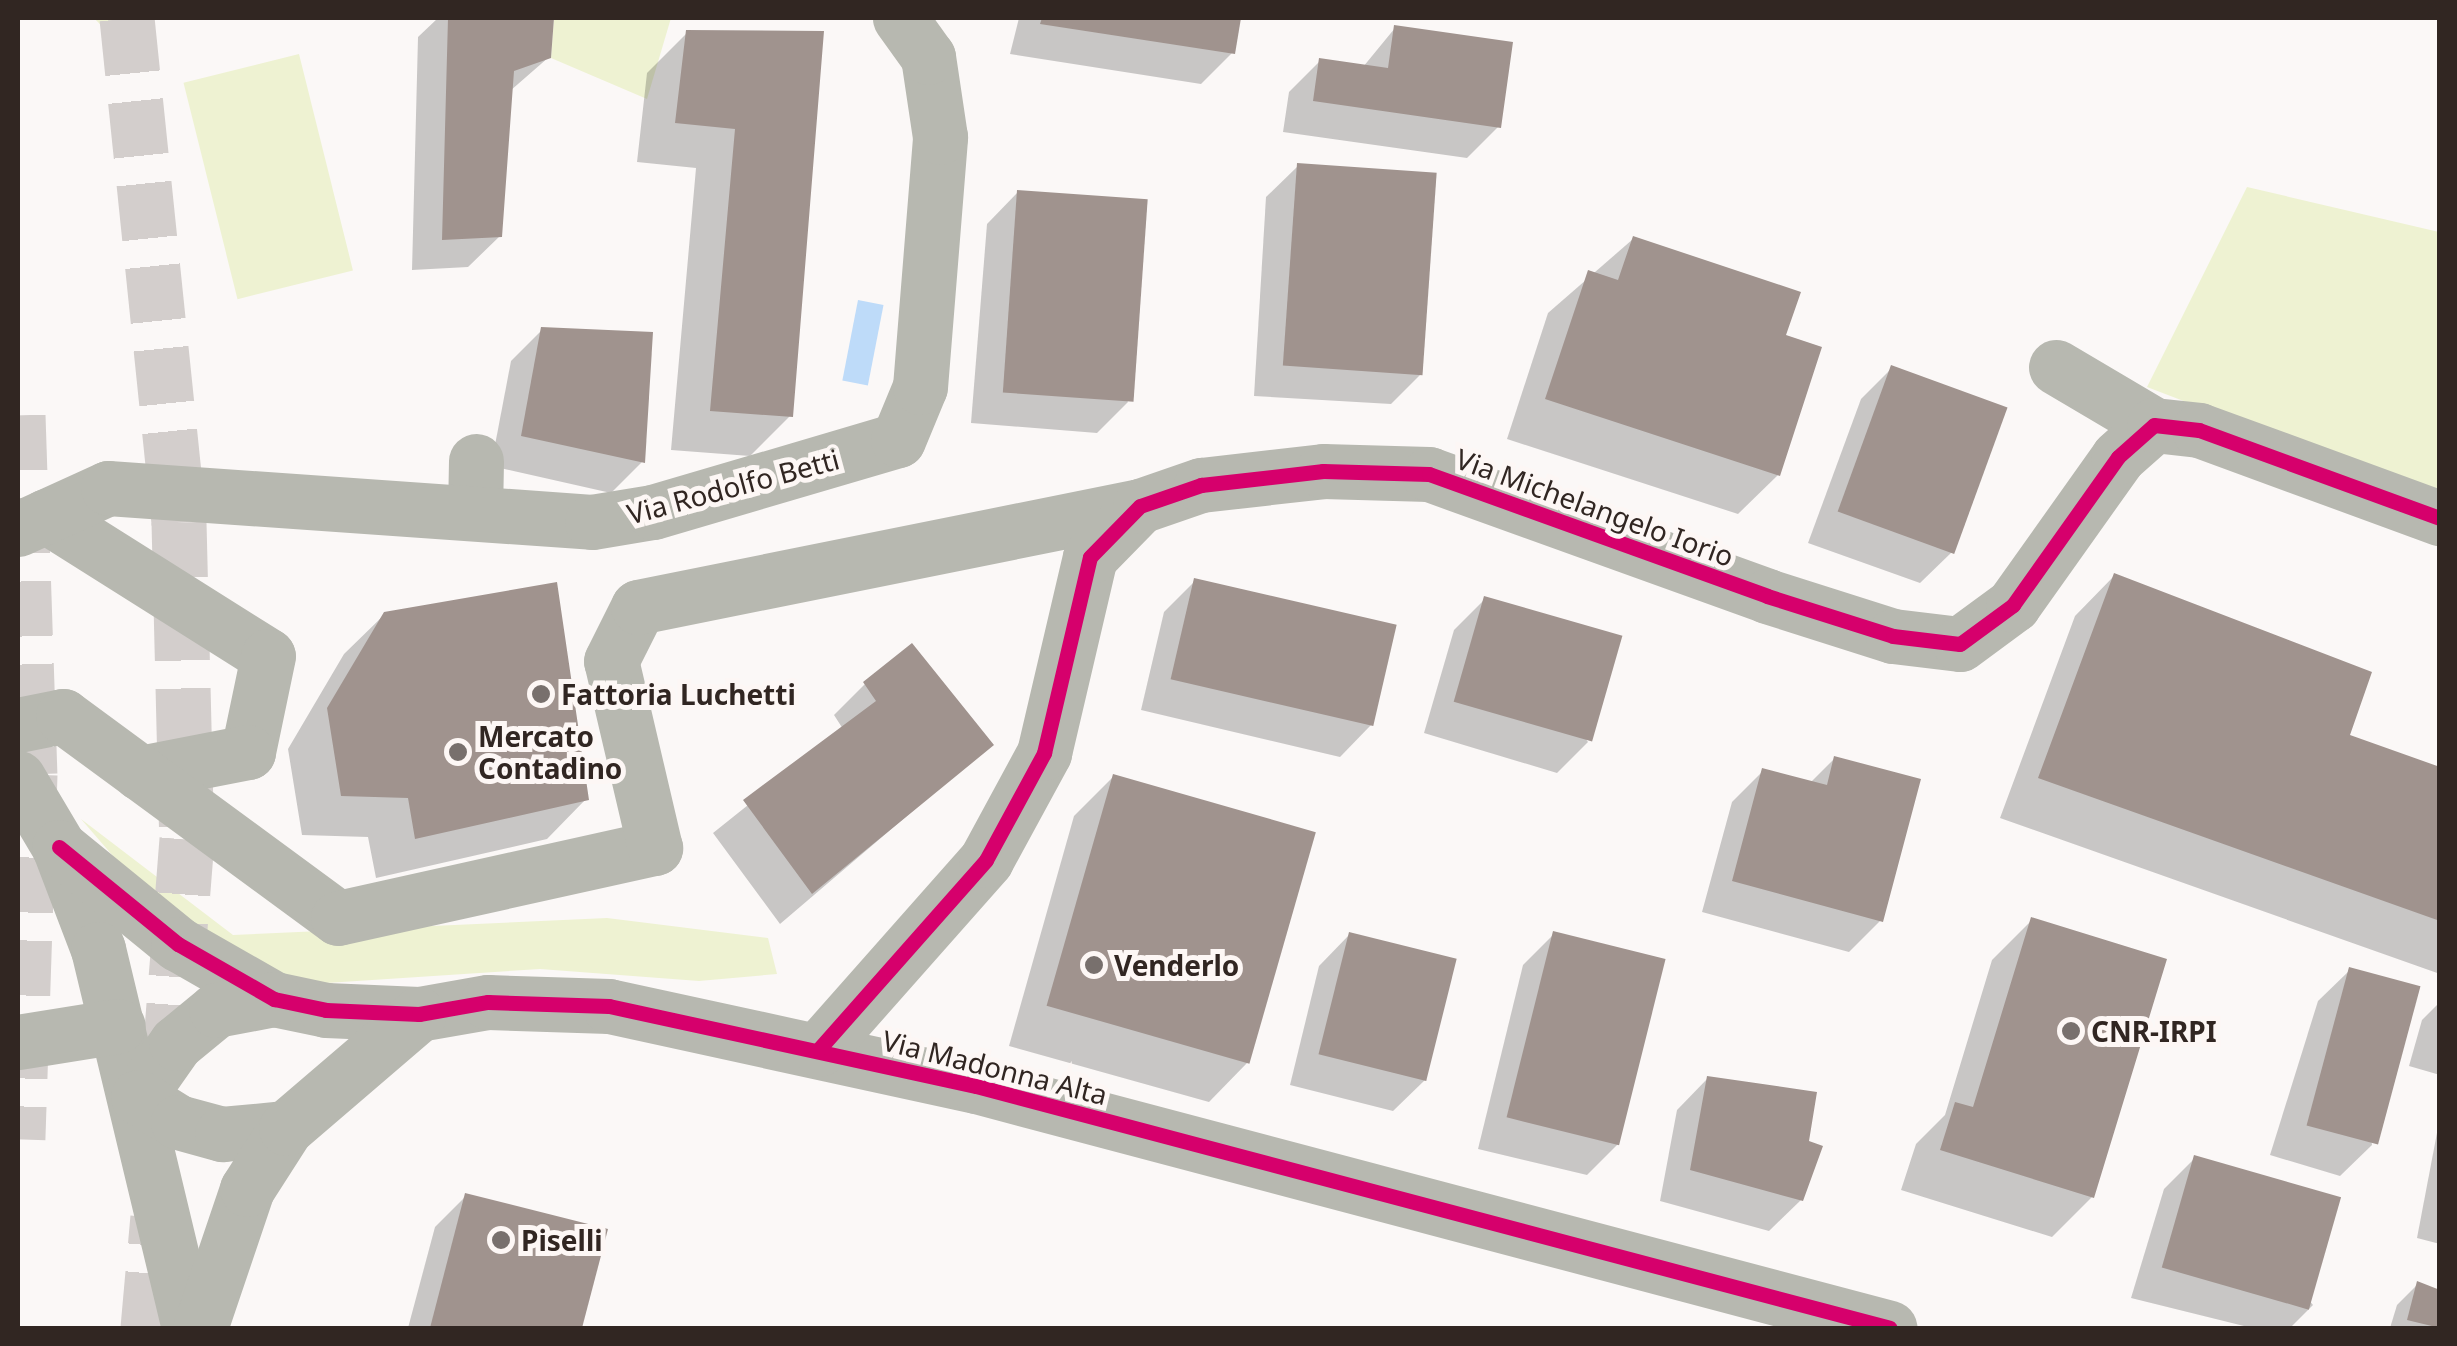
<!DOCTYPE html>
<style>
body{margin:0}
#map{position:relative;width:2457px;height:1346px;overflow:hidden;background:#fbf8f7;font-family:"Noto Sans",sans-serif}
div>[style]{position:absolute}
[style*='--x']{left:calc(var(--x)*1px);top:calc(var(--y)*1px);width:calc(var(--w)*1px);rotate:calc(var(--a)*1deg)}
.green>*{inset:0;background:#eef2d2;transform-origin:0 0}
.water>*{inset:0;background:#bedbf9;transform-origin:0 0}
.shadow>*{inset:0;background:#0003}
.building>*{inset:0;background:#a0938e;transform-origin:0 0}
.highway-tunnel>*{height:55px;margin-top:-27.5px;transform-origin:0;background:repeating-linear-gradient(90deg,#d3cecc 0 55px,transparent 0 83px)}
.minor>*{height:55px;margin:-27.5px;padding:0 27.5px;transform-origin:27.5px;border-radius:27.5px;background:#b7b8b0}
.cycleway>*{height:15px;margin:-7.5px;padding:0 7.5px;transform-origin:7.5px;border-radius:7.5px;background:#d6006c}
.dots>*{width:28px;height:28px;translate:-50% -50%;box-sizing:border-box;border:5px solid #fdf7f5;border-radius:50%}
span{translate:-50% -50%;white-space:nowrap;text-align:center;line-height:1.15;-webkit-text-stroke:10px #fdf7f5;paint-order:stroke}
.street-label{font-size:28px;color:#312622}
.poi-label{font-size:28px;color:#312622;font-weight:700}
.left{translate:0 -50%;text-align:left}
.frame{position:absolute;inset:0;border:20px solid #312622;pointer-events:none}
</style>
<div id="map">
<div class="green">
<i style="clip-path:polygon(94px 18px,150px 18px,129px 55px)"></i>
<i style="clip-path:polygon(554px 18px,671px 18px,647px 99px,551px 58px)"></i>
<i style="left:299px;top:54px;width:223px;height:119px;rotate:76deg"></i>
<i style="clip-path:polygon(2247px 187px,2439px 232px,2439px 499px,2147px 387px)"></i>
<i style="clip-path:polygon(81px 819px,233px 935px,607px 918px,768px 938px,777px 974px,699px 981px,540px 969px,311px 984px,252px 969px,163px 914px)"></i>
</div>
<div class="water">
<i style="left:858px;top:300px;width:26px;height:82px;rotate:11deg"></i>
</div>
<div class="shadow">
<i style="clip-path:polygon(438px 18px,551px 18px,549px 57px,510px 91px,500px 236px,468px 267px,412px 270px,418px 37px)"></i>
<i style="clip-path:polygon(1019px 18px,1238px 18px,1232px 53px,1201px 84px,1010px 54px)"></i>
<i style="clip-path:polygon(1395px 28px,1498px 127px,1467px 158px,1283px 132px,1289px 92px,1320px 61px,1363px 67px)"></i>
<i style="clip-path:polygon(687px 33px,821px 34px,790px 416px,750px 456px,671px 450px,696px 168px,637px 162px,647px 73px)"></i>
<i style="clip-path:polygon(1298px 166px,1422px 373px,1391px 404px,1254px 396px,1266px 197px)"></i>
<i style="clip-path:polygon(1018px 192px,1128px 402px,1097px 433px,971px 423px,987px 224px)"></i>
<i style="clip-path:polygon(1633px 239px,1782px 337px,1778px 475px,1738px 514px,1507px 439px,1548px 313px)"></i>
<i style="clip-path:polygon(542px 330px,642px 462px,611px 493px,491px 466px,511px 361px)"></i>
<i style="clip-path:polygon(1892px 368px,1952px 552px,1920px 583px,1808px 543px,1861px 399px)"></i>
<i style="clip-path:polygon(2114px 576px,2347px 737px,2440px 770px,2440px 974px,2000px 818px,2075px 616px)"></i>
<i style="clip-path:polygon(1195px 581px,1371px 725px,1340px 757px,1141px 710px,1164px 612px)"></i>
<i style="clip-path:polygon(1485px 599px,1588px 742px,1557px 773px,1424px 733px,1454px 630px)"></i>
<i style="clip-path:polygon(385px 614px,586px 799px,547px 839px,376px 878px,368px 837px,302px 835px,288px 749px,344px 654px)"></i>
<i style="clip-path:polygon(865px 684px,990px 745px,780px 924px,713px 833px,843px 729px,834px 715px)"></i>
<i style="clip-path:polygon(1835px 758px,1880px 921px,1849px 952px,1702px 912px,1732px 802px,1763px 771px,1810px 783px)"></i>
<i style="clip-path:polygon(1114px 776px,1248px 1062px,1209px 1102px,1009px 1046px,1074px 816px)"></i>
<i style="clip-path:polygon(2032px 920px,2092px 1197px,2052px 1237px,1901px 1190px,1916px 1144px,1945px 1115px,1992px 960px)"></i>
<i style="clip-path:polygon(1350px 934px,1425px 1080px,1393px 1111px,1290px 1085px,1319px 966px)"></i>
<i style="clip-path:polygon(1554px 934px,1618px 1144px,1587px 1175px,1478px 1149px,1523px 965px)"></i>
<i style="clip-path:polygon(2350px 970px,2372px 1145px,2340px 1176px,2270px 1155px,2318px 1001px)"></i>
<i style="clip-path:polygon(2440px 1002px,2440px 1075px,2409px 1066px,2422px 1020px)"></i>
<i style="clip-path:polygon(1708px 1078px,1801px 1200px,1769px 1231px,1660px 1201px,1677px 1110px)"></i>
<i style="clip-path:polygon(2440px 1117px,2440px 1244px,2417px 1238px)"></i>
<i style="clip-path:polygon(2195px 1158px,2313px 1305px,2290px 1328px,2252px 1328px,2131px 1298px,2164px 1189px)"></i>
<i style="clip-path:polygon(466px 1196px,605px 1231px,579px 1328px,408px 1328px,435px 1227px)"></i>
<i style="clip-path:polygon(2418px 1284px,2440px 1292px,2440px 1328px,2390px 1328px,2397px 1305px)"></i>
</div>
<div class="building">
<i style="clip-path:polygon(448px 18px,554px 18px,551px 58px,514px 71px,502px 237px,442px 240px)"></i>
<i style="clip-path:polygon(1042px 18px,1241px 18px,1235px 54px,1040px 24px)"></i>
<i style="clip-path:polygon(1394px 25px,1513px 42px,1501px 128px,1313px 101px,1319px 58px,1388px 68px)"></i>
<i style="clip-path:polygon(686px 30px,824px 31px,793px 417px,710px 411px,735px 129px,675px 123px)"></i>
<i style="left:1297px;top:163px;width:140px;height:203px;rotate:4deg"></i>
<i style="left:1017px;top:190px;width:131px;height:203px;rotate:4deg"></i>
<i style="clip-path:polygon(1633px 236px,1801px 292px,1786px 335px,1822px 347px,1780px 476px,1545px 399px,1588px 270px,1618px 280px)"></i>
<i style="clip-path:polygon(541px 327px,653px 332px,645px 463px,521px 436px)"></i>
<i style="left:1891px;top:365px;width:124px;height:156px;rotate:20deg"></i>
<i style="clip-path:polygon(2114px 573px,2372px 672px,2350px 735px,2440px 767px,2440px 921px,2038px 778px)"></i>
<i style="left:1194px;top:578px;width:208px;height:104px;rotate:13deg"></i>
<i style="clip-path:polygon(557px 582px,589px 800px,415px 839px,408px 798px,341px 796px,327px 708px,384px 612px)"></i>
<i style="left:1484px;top:596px;width:144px;height:110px;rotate:16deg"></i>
<i style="clip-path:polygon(912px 643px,994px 745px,812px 894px,743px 800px,876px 701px,863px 682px)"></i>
<i style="clip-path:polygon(1834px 756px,1921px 779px,1883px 922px,1732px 881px,1762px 768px,1827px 785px)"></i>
<i style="left:1113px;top:774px;width:211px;height:241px;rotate:16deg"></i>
<i style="clip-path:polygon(2031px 917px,2167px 959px,2094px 1198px,1940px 1150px,1955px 1102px,1973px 1107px)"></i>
<i style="left:1553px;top:931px;width:116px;height:192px;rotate:14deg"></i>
<i style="left:1349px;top:932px;width:111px;height:126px;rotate:14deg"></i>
<i style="left:2349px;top:967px;width:74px;height:164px;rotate:15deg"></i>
<i style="clip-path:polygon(1707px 1076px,1817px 1092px,1809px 1141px,1823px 1146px,1803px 1201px,1690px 1170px)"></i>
<i style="left:2194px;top:1155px;width:153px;height:117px;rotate:16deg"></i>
<i style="clip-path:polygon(465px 1193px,608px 1229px,582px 1328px,430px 1328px)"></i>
<i style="clip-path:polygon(2417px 1281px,2440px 1290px,2440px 1328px,2407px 1320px)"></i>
</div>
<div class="highway-tunnel">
<i style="--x:127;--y:18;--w:507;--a:84.11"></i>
<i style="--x:179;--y:522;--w:317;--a:88.6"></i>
<i style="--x:187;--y:839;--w:243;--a:94.5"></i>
<i style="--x:18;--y:415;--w:359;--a:88.1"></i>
<i style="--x:30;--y:774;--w:365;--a:91.9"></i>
<i style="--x:148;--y:1328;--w:111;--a:-84.9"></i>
</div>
<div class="minor">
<i style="--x:2056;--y:367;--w:114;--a:30.6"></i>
<i style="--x:475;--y:513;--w:52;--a:-88.9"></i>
<i style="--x:46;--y:516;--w:262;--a:32.2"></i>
<i style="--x:268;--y:656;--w:98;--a:101.8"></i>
<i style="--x:248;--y:752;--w:110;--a:169"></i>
<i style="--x:18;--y:529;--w:99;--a:-24.5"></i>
<i style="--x:108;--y:488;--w:485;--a:4"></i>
<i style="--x:592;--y:522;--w:62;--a:-9.3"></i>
<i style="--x:653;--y:512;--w:255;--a:-16.4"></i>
<i style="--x:898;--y:440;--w:57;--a:-67.5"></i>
<i style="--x:920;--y:387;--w:251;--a:-85.4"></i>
<i style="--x:940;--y:137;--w:81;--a:-98.5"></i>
<i style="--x:928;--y:57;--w:48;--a:-125.7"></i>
<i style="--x:18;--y:725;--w:46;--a:-11.3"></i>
<i style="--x:63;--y:716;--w:341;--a:36.3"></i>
<i style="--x:338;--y:918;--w:325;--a:-12.5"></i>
<i style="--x:655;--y:848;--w:192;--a:-103.2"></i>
<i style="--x:611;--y:661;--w:60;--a:-63.4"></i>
<i style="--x:638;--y:607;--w:512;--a:-11.38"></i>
<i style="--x:18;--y:778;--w:80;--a:59.3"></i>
<i style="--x:59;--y:847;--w:109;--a:69.1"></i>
<i style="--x:98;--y:949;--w:390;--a:76.5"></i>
<i style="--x:59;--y:847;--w:154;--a:39.2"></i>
<i style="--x:178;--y:944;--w:111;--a:29.8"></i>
<i style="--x:274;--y:999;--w:53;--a:11.9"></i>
<i style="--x:326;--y:1010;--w:93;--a:2.5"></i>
<i style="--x:419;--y:1014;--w:70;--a:-9.9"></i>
<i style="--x:488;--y:1002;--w:121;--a:1.9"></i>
<i style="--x:609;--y:1006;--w:376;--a:12.3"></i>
<i style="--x:976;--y:1086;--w:945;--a:14.83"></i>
<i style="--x:18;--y:1042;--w:101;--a:-9.1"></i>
<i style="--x:819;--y:1049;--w:252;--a:-48.5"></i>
<i style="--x:986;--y:860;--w:122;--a:-61.5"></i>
<i style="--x:1044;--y:753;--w:201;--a:-76.8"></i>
<i style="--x:1090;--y:557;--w:71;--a:-45.6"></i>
<i style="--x:1140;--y:506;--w:65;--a:-19"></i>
<i style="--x:1201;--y:485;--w:123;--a:-6.5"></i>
<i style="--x:1323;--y:471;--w:106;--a:1.6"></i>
<i style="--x:1429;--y:474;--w:359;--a:19.8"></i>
<i style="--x:1767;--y:596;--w:132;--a:17.6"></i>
<i style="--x:1893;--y:636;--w:67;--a:6.8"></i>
<i style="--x:1960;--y:644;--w:66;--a:-36.3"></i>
<i style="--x:2013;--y:605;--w:181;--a:-54.6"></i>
<i style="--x:2118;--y:457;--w:48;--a:-41.6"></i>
<i style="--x:2154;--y:425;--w:45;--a:6.3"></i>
<i style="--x:2199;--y:430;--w:257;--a:20.1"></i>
<i style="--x:138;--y:1097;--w:66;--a:-54.9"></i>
<i style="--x:176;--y:1043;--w:52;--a:-39.5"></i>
<i style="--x:216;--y:1010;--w:59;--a:-10.7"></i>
<i style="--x:138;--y:1097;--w:47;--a:32"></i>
<i style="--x:178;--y:1122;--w:46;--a:15.3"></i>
<i style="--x:222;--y:1134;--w:64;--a:-5.4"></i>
<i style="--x:200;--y:1328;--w:147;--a:-71.3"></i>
<i style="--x:247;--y:1189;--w:72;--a:-57.4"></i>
<i style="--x:286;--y:1128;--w:175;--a:-40.6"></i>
</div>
<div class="cycleway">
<i style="--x:59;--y:847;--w:154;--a:39.2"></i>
<i style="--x:178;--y:944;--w:111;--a:29.8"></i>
<i style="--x:274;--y:999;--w:53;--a:11.9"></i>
<i style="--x:326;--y:1010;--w:93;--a:2.5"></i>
<i style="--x:419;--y:1014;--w:70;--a:-9.9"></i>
<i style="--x:488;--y:1002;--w:121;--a:1.9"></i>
<i style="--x:609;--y:1006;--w:376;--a:12.3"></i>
<i style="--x:976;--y:1086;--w:945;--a:14.83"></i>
<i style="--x:819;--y:1049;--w:252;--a:-48.5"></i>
<i style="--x:986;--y:860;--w:122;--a:-61.5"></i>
<i style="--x:1044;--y:753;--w:201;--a:-76.8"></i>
<i style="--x:1090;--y:557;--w:71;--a:-45.6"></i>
<i style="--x:1140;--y:506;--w:65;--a:-19"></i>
<i style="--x:1201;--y:485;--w:123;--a:-6.5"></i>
<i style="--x:1323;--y:471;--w:106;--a:1.6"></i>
<i style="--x:1429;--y:474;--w:359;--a:19.8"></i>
<i style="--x:1767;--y:596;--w:132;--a:17.6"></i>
<i style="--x:1893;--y:636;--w:67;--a:6.8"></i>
<i style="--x:1960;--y:644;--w:66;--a:-36.3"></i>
<i style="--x:2013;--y:605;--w:181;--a:-54.6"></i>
<i style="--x:2118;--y:457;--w:48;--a:-41.6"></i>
<i style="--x:2154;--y:425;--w:45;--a:6.3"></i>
<i style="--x:2199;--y:430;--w:257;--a:20.1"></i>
</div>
<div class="dots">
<i style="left:541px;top:694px;background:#78706d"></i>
<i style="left:458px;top:752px;background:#78706d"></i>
<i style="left:1094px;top:965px;background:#78706d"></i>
<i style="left:2071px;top:1031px;background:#78706d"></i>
<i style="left:501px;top:1240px;background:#78706d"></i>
</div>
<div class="street-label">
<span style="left:733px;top:486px;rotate:-15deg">Via Rodolfo Betti</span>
<span style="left:1595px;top:507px;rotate:20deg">Via Michelangelo Iorio</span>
<span style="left:995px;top:1067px;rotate:14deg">Via Madonna Alta</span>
</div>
<div class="poi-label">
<span class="left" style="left:561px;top:694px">Fattoria Luchetti</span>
<span class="left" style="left:478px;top:752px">Mercato<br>Contadino</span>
<span class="left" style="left:1114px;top:965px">Venderlo</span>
<span class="left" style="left:2091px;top:1031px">CNR-IRPI</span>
<span class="left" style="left:521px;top:1240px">Piselli</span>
</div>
<div class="frame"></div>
</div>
